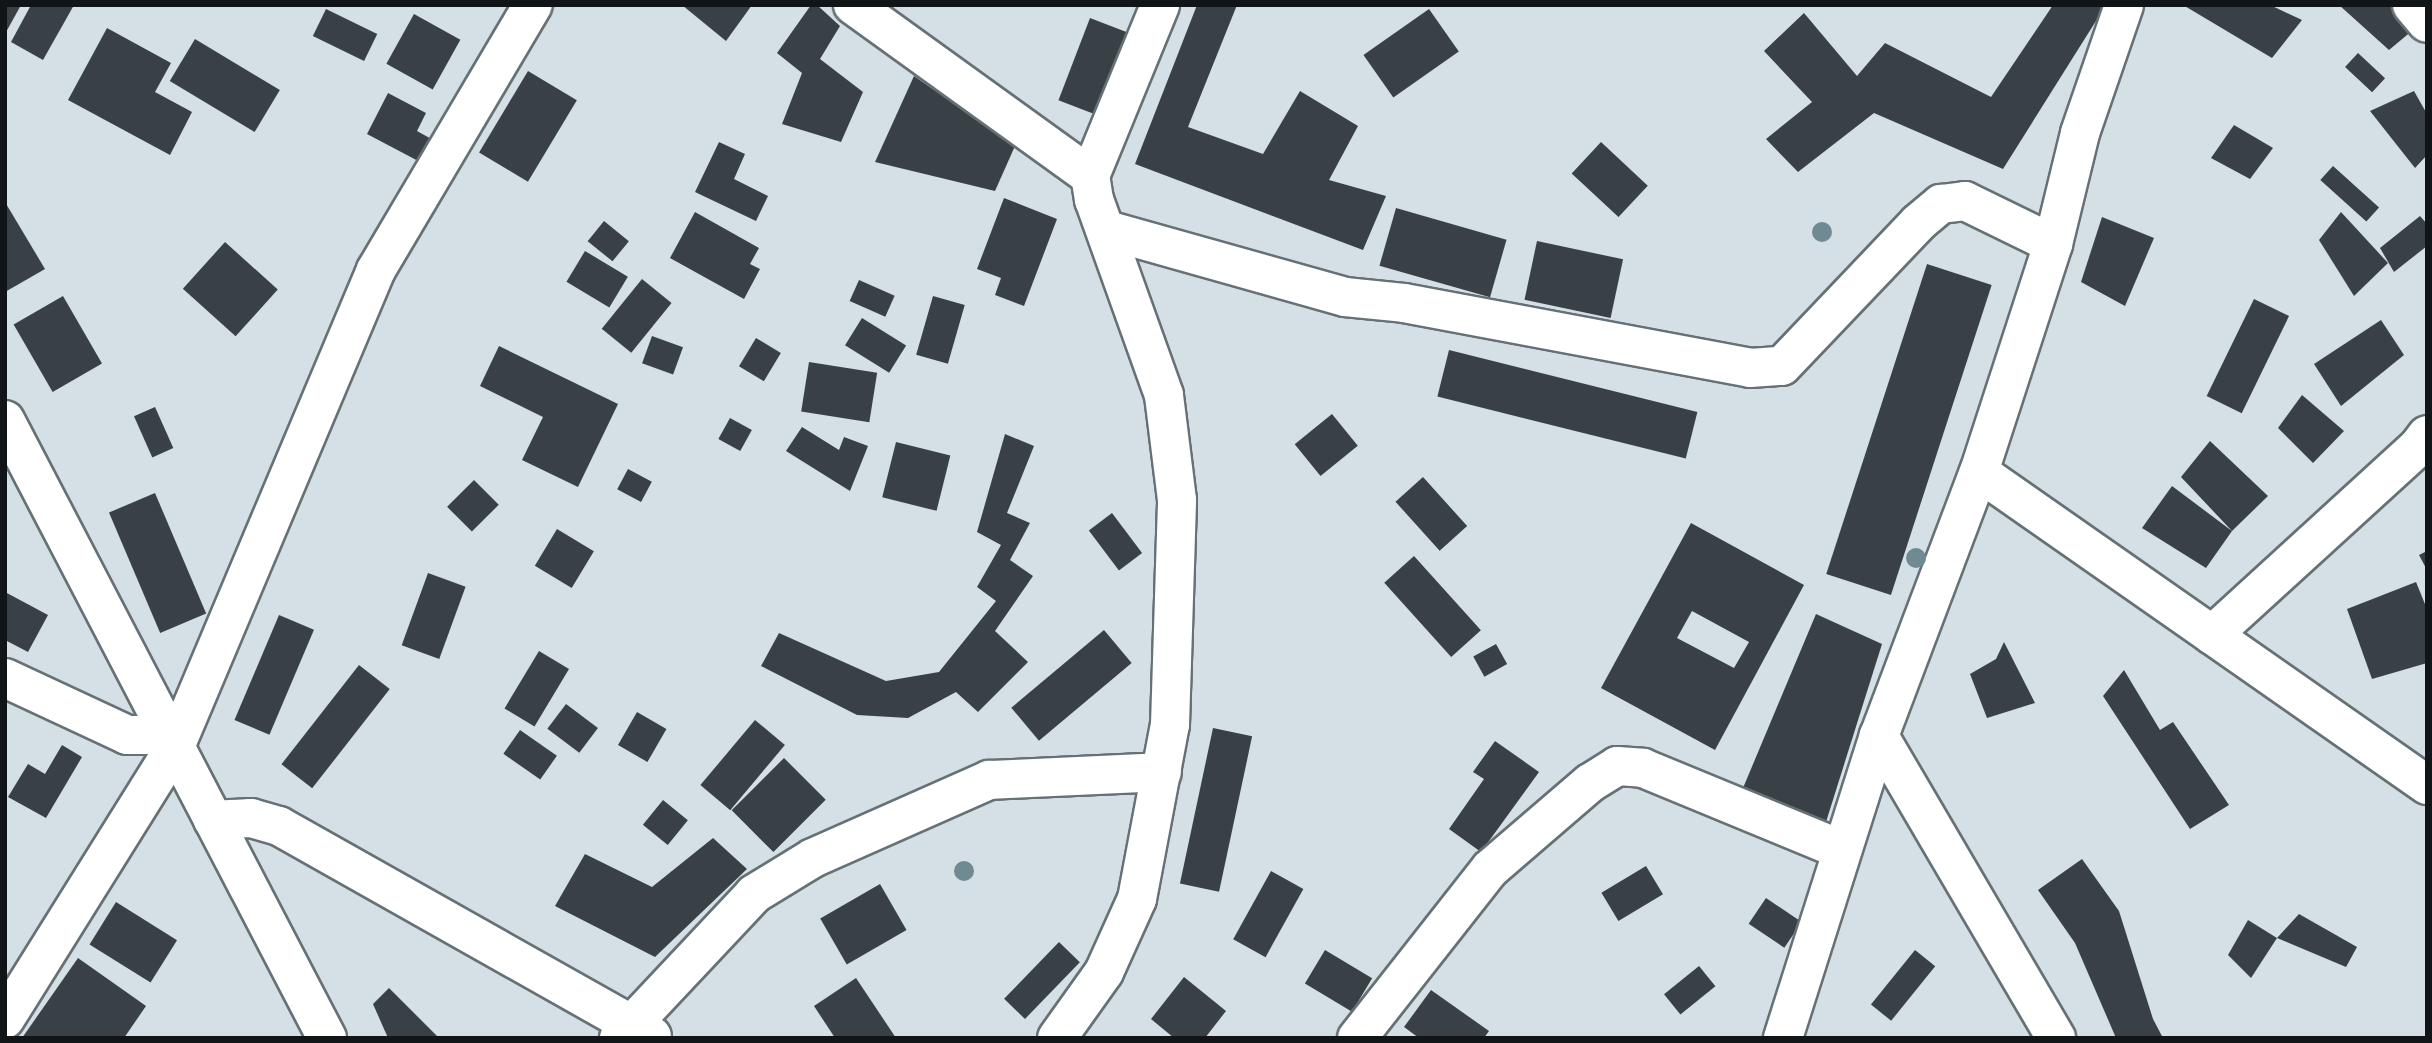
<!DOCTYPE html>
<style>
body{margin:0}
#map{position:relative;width:2432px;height:1043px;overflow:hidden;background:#d4e0e6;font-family:"PT Sans",sans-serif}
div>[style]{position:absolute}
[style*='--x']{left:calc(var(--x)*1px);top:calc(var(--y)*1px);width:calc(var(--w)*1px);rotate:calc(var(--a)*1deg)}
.building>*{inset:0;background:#394147;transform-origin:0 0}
.roads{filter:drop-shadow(2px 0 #667176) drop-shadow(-2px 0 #667176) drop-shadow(0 2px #667176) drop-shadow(0 -2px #667176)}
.minor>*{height:38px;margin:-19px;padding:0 19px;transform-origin:19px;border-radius:19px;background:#fff}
.trees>*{width:20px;height:20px;margin:-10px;border-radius:50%;background:#708a94}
span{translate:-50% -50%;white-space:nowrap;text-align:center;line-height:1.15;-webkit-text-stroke:7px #d4e0e6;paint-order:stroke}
.frame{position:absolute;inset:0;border:7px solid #111517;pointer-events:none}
</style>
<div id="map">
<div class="building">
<i style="clip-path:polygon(5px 5px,21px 5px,5px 34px)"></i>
<i style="clip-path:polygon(31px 5px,74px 5px,43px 60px,11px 42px)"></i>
<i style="clip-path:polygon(682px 5px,752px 5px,726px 41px)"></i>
<i style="clip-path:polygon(811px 5px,817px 5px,840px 26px,820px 59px,863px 92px,841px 142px,782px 124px,802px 73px,777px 53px)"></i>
<i style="clip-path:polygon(1197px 5px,1237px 5px,1188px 127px,1263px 154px,1300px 91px,1358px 126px,1329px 180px,1386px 196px,1363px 250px,1135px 164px)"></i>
<i style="clip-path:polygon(2053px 5px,2106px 5px,2003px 169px,1874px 113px,1798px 172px,1766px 139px,1812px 102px,1764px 51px,1804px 13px,1857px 76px,1885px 43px,1991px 97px)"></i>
<i style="clip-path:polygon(2183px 5px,2270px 5px,2302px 20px,2272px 58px)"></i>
<i style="clip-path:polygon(2339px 5px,2395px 5px,2413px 30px,2389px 50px)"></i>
<i style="left:326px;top:9px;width:57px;height:30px;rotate:26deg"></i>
<i style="left:1429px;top:9px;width:52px;height:80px;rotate:55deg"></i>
<i style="left:414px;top:14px;width:53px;height:57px;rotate:29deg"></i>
<i style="left:1090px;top:18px;width:39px;height:88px;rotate:21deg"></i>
<i style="clip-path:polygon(107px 28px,171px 63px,155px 92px,192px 112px,170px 155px,68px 100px)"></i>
<i style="left:195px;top:39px;width:99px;height:49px;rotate:31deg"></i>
<i style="left:2358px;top:53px;width:37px;height:19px;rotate:43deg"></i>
<i style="left:528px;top:71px;width:57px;height:95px;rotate:31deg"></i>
<i style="clip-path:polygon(914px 76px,1015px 146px,995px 191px,875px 162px)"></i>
<i style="clip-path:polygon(2414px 91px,2427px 114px,2427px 155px,2415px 168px,2370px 111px)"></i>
<i style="clip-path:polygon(388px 93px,426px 113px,417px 131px,435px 141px,422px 163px,367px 134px)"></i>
<i style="clip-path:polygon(2234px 125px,2273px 148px,2250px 179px,2211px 158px)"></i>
<i style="clip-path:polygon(719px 142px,745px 154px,734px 179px,768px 196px,756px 221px,695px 192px)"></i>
<i style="left:1601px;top:142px;width:64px;height:43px;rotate:43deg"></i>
<i style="left:2333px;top:166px;width:62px;height:19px;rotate:42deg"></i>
<i style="clip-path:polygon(1004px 198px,1057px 219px,1024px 306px,995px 295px,1001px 278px,977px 269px)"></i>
<i style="clip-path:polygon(5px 202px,45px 269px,5px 292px)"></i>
<i style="left:1396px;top:208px;width:115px;height:60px;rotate:16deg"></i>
<i style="clip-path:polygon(695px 212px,759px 248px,750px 264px,760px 269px,744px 299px,670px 258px)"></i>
<i style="clip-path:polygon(2341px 212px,2388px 263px,2354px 296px,2319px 240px)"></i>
<i style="clip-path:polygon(2420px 216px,2427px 224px,2427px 246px,2394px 272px,2380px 248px)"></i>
<i style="clip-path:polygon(2102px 217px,2154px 238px,2125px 306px,2081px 282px)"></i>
<i style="left:604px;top:221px;width:32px;height:26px;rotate:39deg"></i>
<i style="left:1537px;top:241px;width:88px;height:60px;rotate:12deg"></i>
<i style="left:225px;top:242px;width:71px;height:63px;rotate:42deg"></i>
<i style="left:585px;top:251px;width:50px;height:36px;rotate:31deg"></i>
<i style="left:1927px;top:264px;width:68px;height:326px;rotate:18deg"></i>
<i style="left:642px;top:279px;width:38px;height:64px;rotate:39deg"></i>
<i style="left:859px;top:280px;width:39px;height:23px;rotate:24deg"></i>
<i style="left:63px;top:296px;width:78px;height:57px;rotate:60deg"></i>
<i style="left:933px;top:296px;width:33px;height:61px;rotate:16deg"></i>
<i style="left:2254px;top:299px;width:39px;height:108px;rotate:26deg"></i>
<i style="left:862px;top:318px;width:52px;height:32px;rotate:32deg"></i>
<i style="clip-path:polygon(2381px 320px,2404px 355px,2341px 406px,2314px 364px)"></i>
<i style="left:652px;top:336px;width:33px;height:29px;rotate:20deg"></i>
<i style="left:756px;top:338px;width:29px;height:33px;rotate:31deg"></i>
<i style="clip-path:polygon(499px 346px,618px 404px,578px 487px,522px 460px,543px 417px,480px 386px)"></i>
<i style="left:1449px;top:350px;width:256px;height:48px;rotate:14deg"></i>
<i style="left:809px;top:362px;width:69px;height:50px;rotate:9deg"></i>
<i style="clip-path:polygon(2302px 395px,2344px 431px,2313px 463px,2278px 428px)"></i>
<i style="left:155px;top:407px;width:45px;height:23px;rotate:66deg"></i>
<i style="left:1332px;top:414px;width:41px;height:48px;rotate:51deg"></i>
<i style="left:730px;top:418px;width:25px;height:24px;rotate:29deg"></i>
<i style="clip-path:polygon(802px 427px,839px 450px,844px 437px,868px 446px,850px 491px,786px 451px)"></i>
<i style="clip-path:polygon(1005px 434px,1034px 446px,1007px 513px,1030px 523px,1010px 560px,1033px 576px,995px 631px,1028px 662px,978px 712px,956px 692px,908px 718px,857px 715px,761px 666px,779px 633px,886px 681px,939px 672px,996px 601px,977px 587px,1001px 545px,977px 532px)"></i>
<i style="clip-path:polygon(2210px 441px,2268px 496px,2232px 531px,2206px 568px,2142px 528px,2172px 486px,2232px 531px,2181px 477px)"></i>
<i style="left:896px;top:442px;width:56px;height:57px;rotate:14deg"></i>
<i style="left:628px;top:469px;width:27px;height:23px;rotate:28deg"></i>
<i style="left:1423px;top:477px;width:66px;height:37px;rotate:48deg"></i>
<i style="left:474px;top:480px;width:35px;height:38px;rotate:45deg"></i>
<i style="left:155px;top:493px;width:131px;height:50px;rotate:67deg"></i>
<i style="left:1112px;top:513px;width:50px;height:29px;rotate:53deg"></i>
<i style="clip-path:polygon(evenodd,1691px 523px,1804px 585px,1715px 750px,1601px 688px,1691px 523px,1692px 611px,1749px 642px,1734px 668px,1677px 638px,1692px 611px)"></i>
<i style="left:557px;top:529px;width:43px;height:43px;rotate:31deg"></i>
<i style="clip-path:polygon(2427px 551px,2427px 570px,2419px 555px)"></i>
<i style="left:1414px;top:556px;width:100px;height:40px;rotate:48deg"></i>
<i style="left:428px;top:573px;width:40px;height:77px;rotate:20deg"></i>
<i style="clip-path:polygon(2416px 582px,2427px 609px,2427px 663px,2372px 679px,2347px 609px)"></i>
<i style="clip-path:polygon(5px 592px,48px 615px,28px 652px,5px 640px)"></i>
<i style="clip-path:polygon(1816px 614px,1882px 644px,1826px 822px,1743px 788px)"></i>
<i style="left:279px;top:615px;width:38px;height:114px;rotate:23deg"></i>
<i style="left:1104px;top:630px;width:43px;height:121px;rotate:50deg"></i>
<i style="clip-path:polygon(2004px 642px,2035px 703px,1987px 718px,1970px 674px,1996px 659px)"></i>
<i style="left:1496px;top:644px;width:23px;height:26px;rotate:61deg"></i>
<i style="left:539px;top:651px;width:35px;height:67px;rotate:31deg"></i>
<i style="left:359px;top:665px;width:39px;height:126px;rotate:38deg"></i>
<i style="clip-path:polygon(2124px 670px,2160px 730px,2173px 722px,2229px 805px,2190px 829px,2103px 696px)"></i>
<i style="left:566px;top:704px;width:40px;height:31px;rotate:37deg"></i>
<i style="left:637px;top:712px;width:34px;height:38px;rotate:30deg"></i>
<i style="left:755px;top:720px;width:39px;height:85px;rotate:40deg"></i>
<i style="left:1213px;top:728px;width:40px;height:159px;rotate:12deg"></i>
<i style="left:520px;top:730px;width:45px;height:29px;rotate:35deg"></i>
<i style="clip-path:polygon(1495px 741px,1539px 772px,1481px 852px,1449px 829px,1484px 779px,1473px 772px)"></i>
<i style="clip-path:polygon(62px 745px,82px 757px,46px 818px,8px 797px,28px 764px,45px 774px)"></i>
<i style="left:784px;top:758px;width:59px;height:74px;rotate:45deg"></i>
<i style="left:663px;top:800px;width:32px;height:32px;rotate:39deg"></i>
<i style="clip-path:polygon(713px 838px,747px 869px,655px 957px,555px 906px,585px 854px,652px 887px)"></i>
<i style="clip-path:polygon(2082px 859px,2119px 911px,2153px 1019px,2163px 1038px,2116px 1038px,2075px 943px,2038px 890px)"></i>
<i style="left:1646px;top:866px;width:33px;height:52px;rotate:59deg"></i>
<i style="left:1271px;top:871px;width:37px;height:78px;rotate:29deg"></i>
<i style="left:880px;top:884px;width:53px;height:69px;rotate:60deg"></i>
<i style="left:1766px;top:898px;width:43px;height:31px;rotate:34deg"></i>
<i style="left:116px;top:902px;width:72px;height:50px;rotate:32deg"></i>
<i style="clip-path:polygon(2299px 914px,2357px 947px,2346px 967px,2277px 938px)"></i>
<i style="clip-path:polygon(2248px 920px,2277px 938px,2251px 978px,2228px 955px)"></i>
<i style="left:1059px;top:942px;width:29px;height:79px;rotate:44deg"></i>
<i style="left:1325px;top:950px;width:55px;height:39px;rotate:31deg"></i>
<i style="left:1915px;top:950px;width:26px;height:70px;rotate:39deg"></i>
<i style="clip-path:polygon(78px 958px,146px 1006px,124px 1038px,22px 1038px)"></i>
<i style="left:1699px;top:966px;width:26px;height:45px;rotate:51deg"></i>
<i style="clip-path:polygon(1184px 977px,1226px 1011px,1205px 1038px,1174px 1038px,1151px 1019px)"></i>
<i style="clip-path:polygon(856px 978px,896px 1038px,835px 1038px,814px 1006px)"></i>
<i style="clip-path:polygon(389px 988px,439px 1038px,388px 1038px,373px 1004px)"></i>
<i style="clip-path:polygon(1431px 990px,1489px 1031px,1484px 1038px,1419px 1038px,1404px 1027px)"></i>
</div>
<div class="roads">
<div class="minor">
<i style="--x:853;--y:5;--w:292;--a:35.8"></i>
<i style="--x:2412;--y:5;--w:23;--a:50"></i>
<i style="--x:1107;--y:230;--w:247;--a:15.7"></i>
<i style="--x:1345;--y:297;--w:59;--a:5.8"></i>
<i style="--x:1404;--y:303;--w:352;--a:10.6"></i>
<i style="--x:1750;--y:368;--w:32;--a:-4"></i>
<i style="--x:1782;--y:366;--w:197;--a:-46.4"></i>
<i style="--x:1918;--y:223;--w:30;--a:-40"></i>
<i style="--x:1941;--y:204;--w:24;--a:-7"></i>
<i style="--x:1965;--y:201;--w:98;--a:26"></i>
<i style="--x:5;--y:420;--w:697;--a:62.48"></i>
<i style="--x:1979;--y:472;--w:547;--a:34.94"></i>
<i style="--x:2212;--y:635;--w:279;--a:-42.4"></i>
<i style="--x:2418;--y:447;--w:15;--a:-53"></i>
<i style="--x:5;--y:678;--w:135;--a:25"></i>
<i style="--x:127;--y:735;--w:19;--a:0"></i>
<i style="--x:146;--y:735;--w:21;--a:-29"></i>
<i style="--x:1879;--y:736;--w:350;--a:59.6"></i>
<i style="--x:213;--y:820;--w:38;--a:-3"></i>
<i style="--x:251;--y:818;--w:29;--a:16"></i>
<i style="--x:279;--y:826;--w:428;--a:29.4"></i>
<i style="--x:5;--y:1019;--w:321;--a:-58"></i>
<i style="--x:175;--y:747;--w:518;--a:-67.15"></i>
<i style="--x:376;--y:270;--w:308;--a:-59.4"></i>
<i style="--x:619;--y:1038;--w:197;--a:-46.8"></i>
<i style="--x:754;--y:894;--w:69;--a:-31.4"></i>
<i style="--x:813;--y:858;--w:193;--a:-23.9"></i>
<i style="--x:989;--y:780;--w:173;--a:-2.6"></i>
<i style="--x:1057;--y:1038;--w:81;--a:-54.5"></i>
<i style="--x:1104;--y:972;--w:80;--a:-65.7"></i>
<i style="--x:1137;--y:899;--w:177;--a:-79.3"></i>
<i style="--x:1170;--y:725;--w:225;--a:-88.2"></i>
<i style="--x:1177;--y:500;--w:106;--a:-97.1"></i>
<i style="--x:1164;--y:395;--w:207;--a:-109.7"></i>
<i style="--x:1094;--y:200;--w:24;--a:-99"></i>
<i style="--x:1090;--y:176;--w:185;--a:-67.7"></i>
<i style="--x:1357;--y:1038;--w:215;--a:-51.8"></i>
<i style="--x:1490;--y:869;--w:132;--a:-40.7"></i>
<i style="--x:1590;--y:783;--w:32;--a:-32"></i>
<i style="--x:1617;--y:766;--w:26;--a:4"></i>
<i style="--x:1643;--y:768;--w:215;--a:22.4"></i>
<i style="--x:1783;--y:1038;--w:317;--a:-72.4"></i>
<i style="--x:1879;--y:736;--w:282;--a:-69.3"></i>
<i style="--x:1979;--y:472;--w:240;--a:-72"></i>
<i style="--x:2053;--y:244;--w:114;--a:-76.3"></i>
<i style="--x:2080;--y:133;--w:135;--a:-71"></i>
</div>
</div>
<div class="trees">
<i style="left:1822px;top:232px"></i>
<i style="left:1916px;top:558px"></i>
<i style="left:964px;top:871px"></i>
</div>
<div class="frame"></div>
</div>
